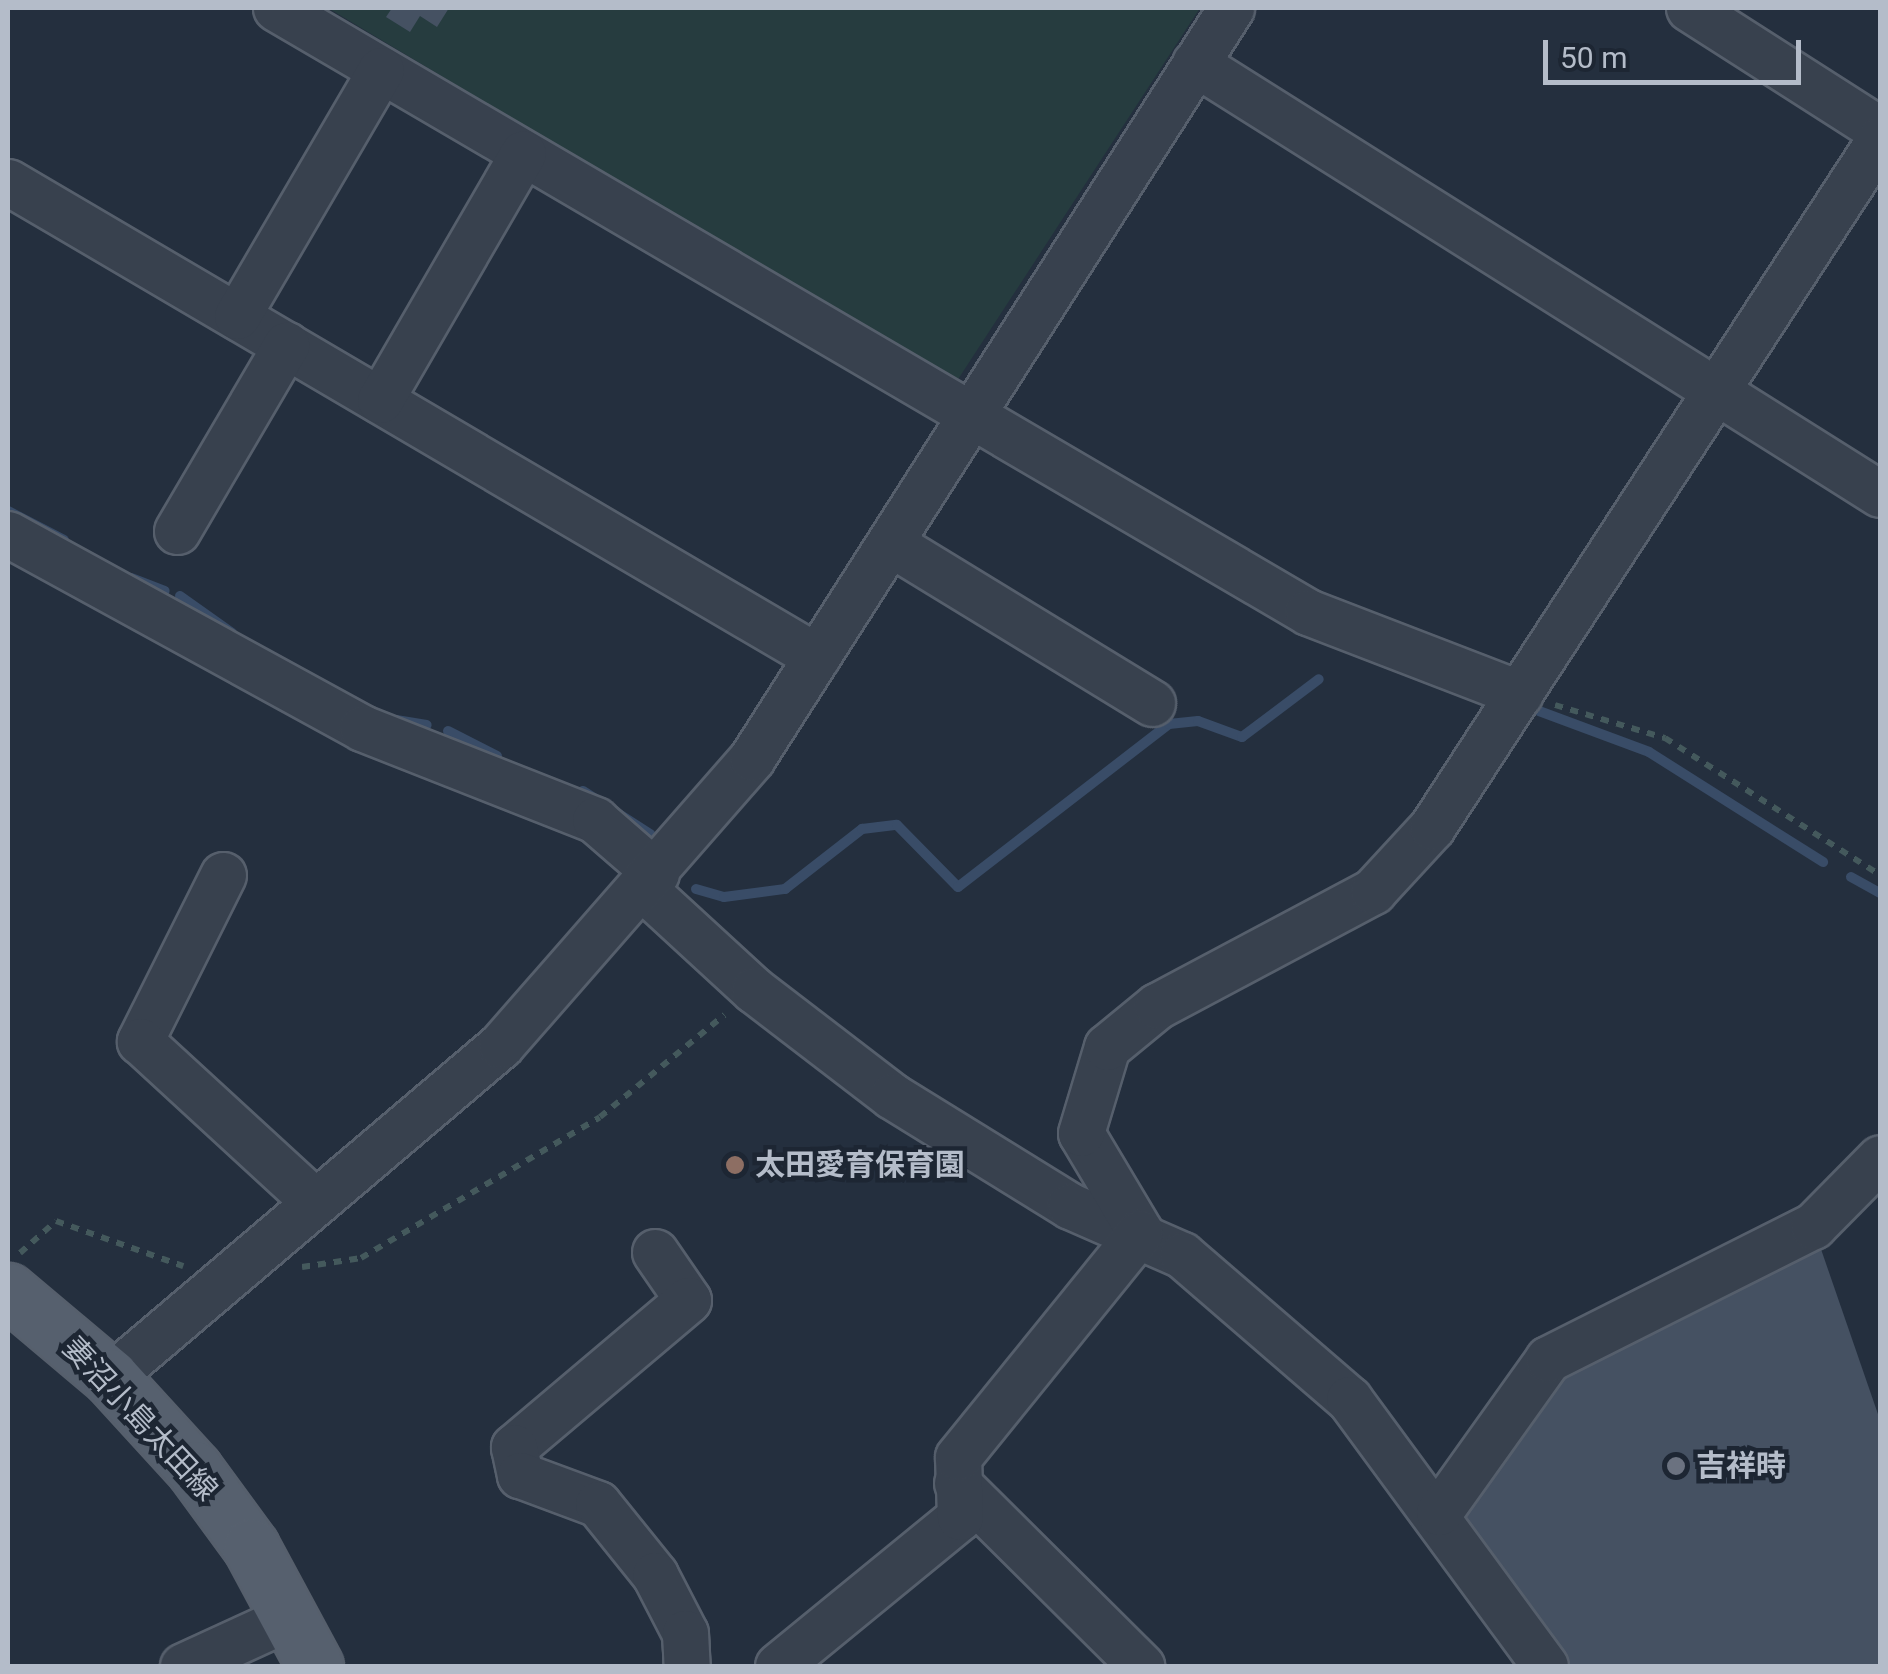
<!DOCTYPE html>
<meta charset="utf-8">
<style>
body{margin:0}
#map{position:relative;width:1888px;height:1674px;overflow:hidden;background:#242f3e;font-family:Roboto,"Noto Sans JP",sans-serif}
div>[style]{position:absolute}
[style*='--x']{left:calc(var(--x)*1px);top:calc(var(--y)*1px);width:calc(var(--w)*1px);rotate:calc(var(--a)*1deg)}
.green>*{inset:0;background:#263c3f}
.stream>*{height:10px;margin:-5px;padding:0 5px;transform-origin:5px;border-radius:5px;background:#394c67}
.building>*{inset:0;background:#455162}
.path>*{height:6px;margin-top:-3px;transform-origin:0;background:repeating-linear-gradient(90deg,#44595c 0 8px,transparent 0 16px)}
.roads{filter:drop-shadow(2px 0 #565f6c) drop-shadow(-2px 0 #565f6c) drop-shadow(0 2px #565f6c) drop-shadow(0 -2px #565f6c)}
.minor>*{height:45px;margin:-22.5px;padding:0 22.5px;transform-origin:22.5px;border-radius:22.5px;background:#38414e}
.major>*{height:55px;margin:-27.5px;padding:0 27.5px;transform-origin:27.5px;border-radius:27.5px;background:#56606e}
.dots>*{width:28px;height:28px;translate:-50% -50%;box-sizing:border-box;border:5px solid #1d2633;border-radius:50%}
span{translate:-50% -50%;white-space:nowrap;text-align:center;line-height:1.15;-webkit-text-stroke:9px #1d2633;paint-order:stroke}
.poi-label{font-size:30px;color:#b4bcc9;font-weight:700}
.left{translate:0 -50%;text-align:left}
.street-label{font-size:30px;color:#b4bcc9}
.frame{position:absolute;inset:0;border:10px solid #b4bcc9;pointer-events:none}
.scale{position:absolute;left:1543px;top:40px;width:258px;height:45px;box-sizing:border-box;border:5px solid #b4bcc9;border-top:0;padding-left:12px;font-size:30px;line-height:35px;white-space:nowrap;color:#b4bcc9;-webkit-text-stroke:8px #1d2633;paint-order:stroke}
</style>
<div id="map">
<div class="green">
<i style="clip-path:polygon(328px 8px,1200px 8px,955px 384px)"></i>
</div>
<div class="stream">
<i style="--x:8;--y:511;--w:63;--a:27.4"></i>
<i style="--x:131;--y:578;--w:36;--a:21"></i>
<i style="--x:180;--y:596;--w:64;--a:35.4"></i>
<i style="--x:1539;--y:711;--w:117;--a:20.4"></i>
<i style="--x:1649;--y:752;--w:206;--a:32.3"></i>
<i style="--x:396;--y:720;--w:31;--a:9"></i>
<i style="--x:448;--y:731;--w:55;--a:27"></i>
<i style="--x:583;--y:791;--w:80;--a:32.7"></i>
<i style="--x:1851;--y:877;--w:33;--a:29"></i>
<i style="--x:696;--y:889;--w:29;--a:16"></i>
<i style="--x:724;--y:897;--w:62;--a:-7.5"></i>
<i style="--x:785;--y:889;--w:98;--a:-37.9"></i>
<i style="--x:862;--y:829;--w:35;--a:-7"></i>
<i style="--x:897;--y:825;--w:87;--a:45.5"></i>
<i style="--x:958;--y:887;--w:267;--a:-37.7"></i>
<i style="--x:1169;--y:724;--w:29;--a:-6"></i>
<i style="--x:1198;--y:721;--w:47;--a:20"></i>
<i style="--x:1242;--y:737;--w:96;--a:-37"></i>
</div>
<div class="building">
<i style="clip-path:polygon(392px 8px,449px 8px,437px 27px,420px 16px,410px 32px,386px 17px)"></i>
<i style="clip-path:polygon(1813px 1226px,1880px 1420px,1880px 1666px,1545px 1666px,1439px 1512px,1548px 1359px)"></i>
</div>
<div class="path">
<i style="--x:1555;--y:705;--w:115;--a:16.7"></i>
<i style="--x:1665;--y:738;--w:255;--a:32.5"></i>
<i style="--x:20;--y:1253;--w:48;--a:-41.6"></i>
<i style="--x:56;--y:1221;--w:135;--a:19.5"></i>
<i style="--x:302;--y:1267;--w:60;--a:-8.7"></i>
<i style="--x:361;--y:1258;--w:277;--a:-30.5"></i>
<i style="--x:600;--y:1117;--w:161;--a:-39.4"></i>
</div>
<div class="roads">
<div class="minor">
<i style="--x:276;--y:8;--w:1196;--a:30.34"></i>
<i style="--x:1308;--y:612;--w:227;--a:21.1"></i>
<i style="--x:1689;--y:8;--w:227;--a:32.6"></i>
<i style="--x:1195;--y:63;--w:809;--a:32.18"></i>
<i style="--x:8;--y:182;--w:938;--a:30.42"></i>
<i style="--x:237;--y:316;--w:285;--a:-59.7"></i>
<i style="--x:380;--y:400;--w:285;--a:-59.9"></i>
<i style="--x:177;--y:531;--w:216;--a:-59.6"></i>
<i style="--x:8;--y:534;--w:404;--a:28.7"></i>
<i style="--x:362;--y:728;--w:251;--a:21.5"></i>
<i style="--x:595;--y:820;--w:81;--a:41"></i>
<i style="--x:890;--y:543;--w:307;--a:31.4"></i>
<i style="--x:223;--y:875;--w:186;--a:116.6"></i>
<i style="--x:140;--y:1041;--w:235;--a:42.6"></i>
<i style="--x:644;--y:889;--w:149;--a:42.6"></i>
<i style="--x:754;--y:990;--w:174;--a:37.5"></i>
<i style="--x:892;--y:1096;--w:209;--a:31.7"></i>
<i style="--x:1070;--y:1206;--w:122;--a:23.6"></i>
<i style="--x:1182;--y:1255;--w:221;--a:40.8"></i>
<i style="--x:1349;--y:1399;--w:331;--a:53.7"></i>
<i style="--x:1140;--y:1232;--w:115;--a:-120.8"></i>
<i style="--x:1081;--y:1133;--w:90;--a:-73.2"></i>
<i style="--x:1107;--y:1047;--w:65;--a:-39.4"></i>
<i style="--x:1157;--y:1006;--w:245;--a:-28"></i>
<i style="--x:1373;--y:891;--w:87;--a:-47.3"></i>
<i style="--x:1432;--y:827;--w:821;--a:-56.93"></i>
<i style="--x:655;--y:1252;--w:58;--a:55.5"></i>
<i style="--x:688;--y:1300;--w:228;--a:139.8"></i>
<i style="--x:514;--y:1447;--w:29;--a:78"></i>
<i style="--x:520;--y:1475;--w:83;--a:20.4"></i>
<i style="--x:598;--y:1504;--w:91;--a:51.2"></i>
<i style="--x:655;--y:1575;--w:65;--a:62.7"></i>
<i style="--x:685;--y:1633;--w:33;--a:87"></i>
<i style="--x:110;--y:1377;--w:513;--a:-40.33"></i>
<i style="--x:501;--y:1045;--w:381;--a:-48.8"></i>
<i style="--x:752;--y:758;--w:890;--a:-57.43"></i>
<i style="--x:957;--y:1483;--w:260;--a:44.8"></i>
<i style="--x:1439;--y:1512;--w:188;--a:-54.5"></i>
<i style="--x:1548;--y:1359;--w:297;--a:-26.7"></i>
<i style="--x:1813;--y:1226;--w:95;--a:-45.4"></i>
<i style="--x:183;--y:1666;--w:118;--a:-24.6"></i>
<i style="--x:778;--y:1666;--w:235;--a:-39.3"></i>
<i style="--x:960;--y:1517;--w:60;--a:-91.9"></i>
<i style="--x:958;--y:1457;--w:289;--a:-51"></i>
</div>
<div class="major">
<i style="--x:8;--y:1291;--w:133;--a:40.1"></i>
<i style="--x:110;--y:1377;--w:125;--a:47.6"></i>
<i style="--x:194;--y:1469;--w:97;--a:53.8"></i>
<i style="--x:251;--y:1547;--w:135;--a:61.7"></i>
</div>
</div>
<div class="dots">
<i style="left:735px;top:1165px;background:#8d6e63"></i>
<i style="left:1676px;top:1466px;background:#6b7280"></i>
</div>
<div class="poi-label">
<span class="left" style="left:755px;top:1165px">太田愛育保育園</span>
<span class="left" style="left:1696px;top:1466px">吉祥時</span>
</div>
<div class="street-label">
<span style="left:140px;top:1419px;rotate:47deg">妻沼小島太田線</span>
</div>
<div class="frame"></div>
<div class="scale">50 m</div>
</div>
